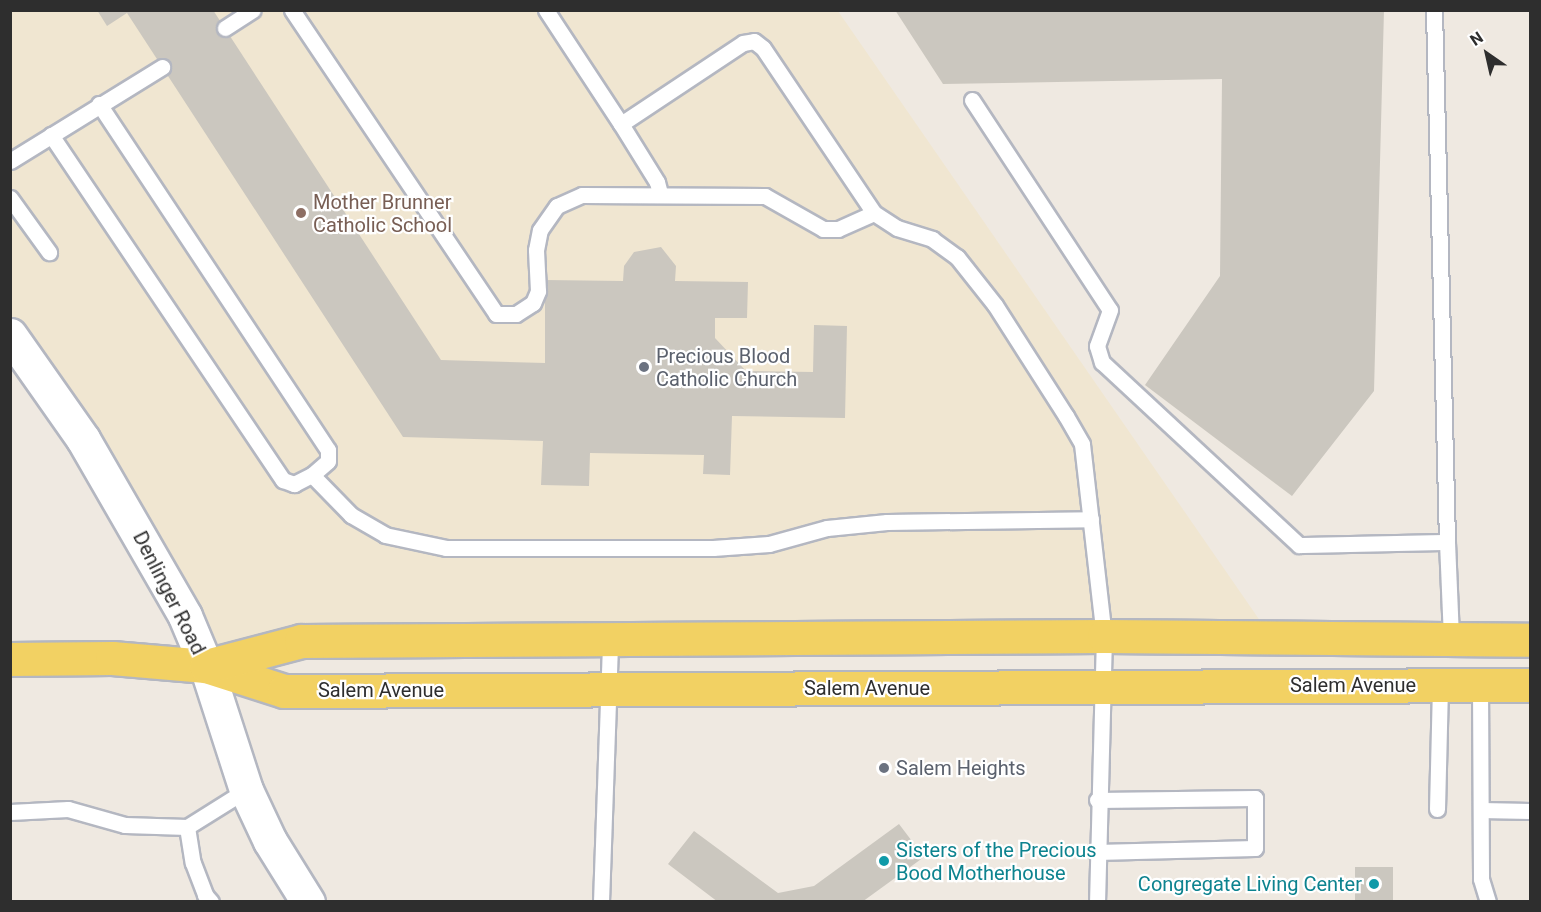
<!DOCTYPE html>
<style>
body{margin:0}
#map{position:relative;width:1541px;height:912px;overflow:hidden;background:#efe9e1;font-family:Roboto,sans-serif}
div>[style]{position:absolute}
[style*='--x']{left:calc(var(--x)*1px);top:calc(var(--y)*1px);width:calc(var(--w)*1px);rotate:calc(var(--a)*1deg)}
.education>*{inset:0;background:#f0e6d1}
.building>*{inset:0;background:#cbc7bf;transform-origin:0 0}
.roads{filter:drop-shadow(2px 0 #b4b7c1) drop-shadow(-2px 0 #b4b7c1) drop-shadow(0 2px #b4b7c1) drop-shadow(0 -2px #b4b7c1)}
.service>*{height:15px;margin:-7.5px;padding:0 7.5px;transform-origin:7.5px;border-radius:7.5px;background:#fff}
.tertiary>*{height:33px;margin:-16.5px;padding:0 16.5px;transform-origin:16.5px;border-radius:16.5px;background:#fff}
.primary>*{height:33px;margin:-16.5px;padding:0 16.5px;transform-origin:16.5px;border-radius:16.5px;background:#f2d163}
.dots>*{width:16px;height:16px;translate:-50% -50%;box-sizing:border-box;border:3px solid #fff;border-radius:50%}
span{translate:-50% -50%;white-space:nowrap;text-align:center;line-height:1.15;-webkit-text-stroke:4.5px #fff;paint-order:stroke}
.education-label{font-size:20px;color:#785e54}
.left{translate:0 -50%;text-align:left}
.worship-label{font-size:20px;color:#5b616d}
.street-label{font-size:20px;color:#2e2e2e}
.culture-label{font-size:20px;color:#0d838f}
.right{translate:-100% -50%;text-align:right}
.frame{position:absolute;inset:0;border:12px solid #2e2e2e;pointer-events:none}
.north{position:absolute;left:1457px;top:24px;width:60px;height:60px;-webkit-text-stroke:4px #fff;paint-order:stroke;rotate:326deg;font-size:16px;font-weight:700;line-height:24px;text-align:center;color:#2e2e2e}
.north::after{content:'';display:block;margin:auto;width:21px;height:27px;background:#2e2e2e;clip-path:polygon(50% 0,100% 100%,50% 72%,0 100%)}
</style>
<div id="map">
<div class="education">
<i style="clip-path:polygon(10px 11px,838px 11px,1272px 638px,301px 641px,206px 666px,11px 335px)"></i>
</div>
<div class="building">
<i style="clip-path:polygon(97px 10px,213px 10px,441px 360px,545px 363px,545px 280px,623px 281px,624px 266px,634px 252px,661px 247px,676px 266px,675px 281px,748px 282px,747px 318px,715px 318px,715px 338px,746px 371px,813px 372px,814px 325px,847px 326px,845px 418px,732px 416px,730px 475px,703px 474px,704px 455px,590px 453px,589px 486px,541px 485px,543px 441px,403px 437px,127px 13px,107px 26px)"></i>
<i style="clip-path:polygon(895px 10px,1384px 10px,1374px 391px,1292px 496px,1145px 385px,1220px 276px,1222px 79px,943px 84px)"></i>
<i style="clip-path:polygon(899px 824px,924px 857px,862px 902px,718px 902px,668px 864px,694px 831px,778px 893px,814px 886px)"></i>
<i style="left:1355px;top:867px;width:38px;height:35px"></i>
</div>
<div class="roads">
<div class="service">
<i style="--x:292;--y:10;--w:366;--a:56.1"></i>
<i style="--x:496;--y:314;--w:20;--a:0"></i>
<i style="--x:516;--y:314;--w:20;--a:-33"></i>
<i style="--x:533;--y:303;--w:13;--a:-67"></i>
<i style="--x:538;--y:291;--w:41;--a:-92.8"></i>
<i style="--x:536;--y:250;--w:20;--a:-79"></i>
<i style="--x:540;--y:230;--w:29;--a:-55"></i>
<i style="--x:557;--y:206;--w:27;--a:-24"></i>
<i style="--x:582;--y:195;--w:183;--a:0.3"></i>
<i style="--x:765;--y:196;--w:67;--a:29.6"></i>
<i style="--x:823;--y:229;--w:15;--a:0"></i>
<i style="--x:838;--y:229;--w:39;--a:-24"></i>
<i style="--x:546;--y:10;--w:136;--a:56.7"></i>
<i style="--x:621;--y:124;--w:146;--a:-33.6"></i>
<i style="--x:743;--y:43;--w:11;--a:-10"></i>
<i style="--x:754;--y:41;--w:11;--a:38"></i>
<i style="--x:763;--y:48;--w:199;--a:56.1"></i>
<i style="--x:874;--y:213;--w:27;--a:33"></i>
<i style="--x:897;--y:228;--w:37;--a:17"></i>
<i style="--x:932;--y:239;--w:31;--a:36"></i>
<i style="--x:957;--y:257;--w:61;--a:51.6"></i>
<i style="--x:995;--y:305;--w:132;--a:57.4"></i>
<i style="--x:1066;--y:416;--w:32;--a:60"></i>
<i style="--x:1082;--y:444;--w:193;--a:83.5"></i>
<i style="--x:1104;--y:636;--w:266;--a:91.5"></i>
<i style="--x:1434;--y:10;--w:532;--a:88.6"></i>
<i style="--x:225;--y:28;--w:33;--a:-33"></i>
<i style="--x:972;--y:100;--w:251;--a:56.7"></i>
<i style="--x:1110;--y:310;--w:38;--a:110"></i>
<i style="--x:1097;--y:346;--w:17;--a:73"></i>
<i style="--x:1102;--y:362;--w:269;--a:42.9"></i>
<i style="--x:1299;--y:545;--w:148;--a:-1.2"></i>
<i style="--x:1447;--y:542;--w:97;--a:87.6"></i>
<i style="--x:621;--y:124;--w:68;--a:58.2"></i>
<i style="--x:657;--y:182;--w:11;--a:75"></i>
<i style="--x:51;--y:135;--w:416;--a:56.1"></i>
<i style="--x:283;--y:480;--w:12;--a:20"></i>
<i style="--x:294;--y:484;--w:20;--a:-27"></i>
<i style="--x:312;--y:475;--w:21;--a:-41"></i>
<i style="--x:328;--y:461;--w:11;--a:-90"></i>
<i style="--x:328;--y:450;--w:415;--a:-123.5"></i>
<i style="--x:10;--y:161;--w:179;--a:-31.7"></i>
<i style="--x:10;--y:198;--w:67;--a:54.2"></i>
<i style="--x:312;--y:475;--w:56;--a:45.7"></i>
<i style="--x:351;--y:515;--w:39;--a:30"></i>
<i style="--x:385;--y:535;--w:62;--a:12"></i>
<i style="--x:446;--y:548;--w:267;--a:0"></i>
<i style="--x:713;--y:548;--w:56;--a:-4.1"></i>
<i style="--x:769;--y:544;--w:60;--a:-15.4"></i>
<i style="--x:827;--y:528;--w:60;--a:-5.7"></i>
<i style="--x:887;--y:522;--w:204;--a:-0.8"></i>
<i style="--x:1480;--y:685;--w:194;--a:89.7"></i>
<i style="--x:1481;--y:879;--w:24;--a:73"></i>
<i style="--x:1437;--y:809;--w:124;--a:-88.6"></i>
<i style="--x:1481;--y:810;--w:49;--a:1.2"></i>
<i style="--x:10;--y:812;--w:58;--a:-3"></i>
<i style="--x:68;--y:809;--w:59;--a:15.7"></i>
<i style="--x:125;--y:825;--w:62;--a:1.8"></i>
<i style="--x:187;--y:827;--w:70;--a:-32.1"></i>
<i style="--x:187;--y:827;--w:36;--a:81"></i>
<i style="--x:193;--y:863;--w:34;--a:69"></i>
<i style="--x:205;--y:895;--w:9;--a:49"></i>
<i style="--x:1096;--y:852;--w:159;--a:-1.4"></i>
<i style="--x:1255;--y:848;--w:50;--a:-90"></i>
<i style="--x:1255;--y:798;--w:158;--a:179.3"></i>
<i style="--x:601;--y:902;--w:264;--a:-88"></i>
</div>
<div class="tertiary">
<i style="--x:10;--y:335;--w:127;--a:54.9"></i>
<i style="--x:83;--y:439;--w:204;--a:60"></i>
<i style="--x:185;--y:616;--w:54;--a:67.2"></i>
<i style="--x:206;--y:666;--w:130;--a:72.1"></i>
<i style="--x:246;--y:790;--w:56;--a:64.8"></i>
<i style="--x:270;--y:841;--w:72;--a:58.1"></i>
</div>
<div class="primary">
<i style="--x:10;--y:659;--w:102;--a:-0.6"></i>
<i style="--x:112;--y:658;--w:94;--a:4.9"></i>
<i style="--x:206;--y:666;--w:82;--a:17.8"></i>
<i style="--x:284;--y:691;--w:1246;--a:-0.28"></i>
<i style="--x:206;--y:666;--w:98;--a:-14.7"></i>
<i style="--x:301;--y:641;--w:803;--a:-0.36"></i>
<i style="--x:1104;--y:636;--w:426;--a:0.5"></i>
</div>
</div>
<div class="dots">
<i style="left:301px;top:213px;background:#8d6e63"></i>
<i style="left:644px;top:367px;background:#6b7280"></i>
<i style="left:884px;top:768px;background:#6b7280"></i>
<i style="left:884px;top:861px;background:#0f9aa8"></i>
<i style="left:1374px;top:884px;background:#0f9aa8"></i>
</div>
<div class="education-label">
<span class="left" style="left:313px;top:214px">Mother Brunner<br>Catholic School</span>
</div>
<div class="worship-label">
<span class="left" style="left:656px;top:368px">Precious Blood<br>Catholic Church</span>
<span class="left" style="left:896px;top:768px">Salem Heights</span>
</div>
<div class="street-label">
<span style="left:169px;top:593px;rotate:63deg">Denlinger Road</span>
<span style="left:1353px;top:685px">Salem Avenue</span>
<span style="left:867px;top:688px">Salem Avenue</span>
<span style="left:381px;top:690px">Salem Avenue</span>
</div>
<div class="culture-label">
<span class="left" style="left:896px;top:862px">Sisters of the Precious<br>Bood Motherhouse</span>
<span class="right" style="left:1362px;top:884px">Congregate Living Center</span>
</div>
<div class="frame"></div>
<div class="north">N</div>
</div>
